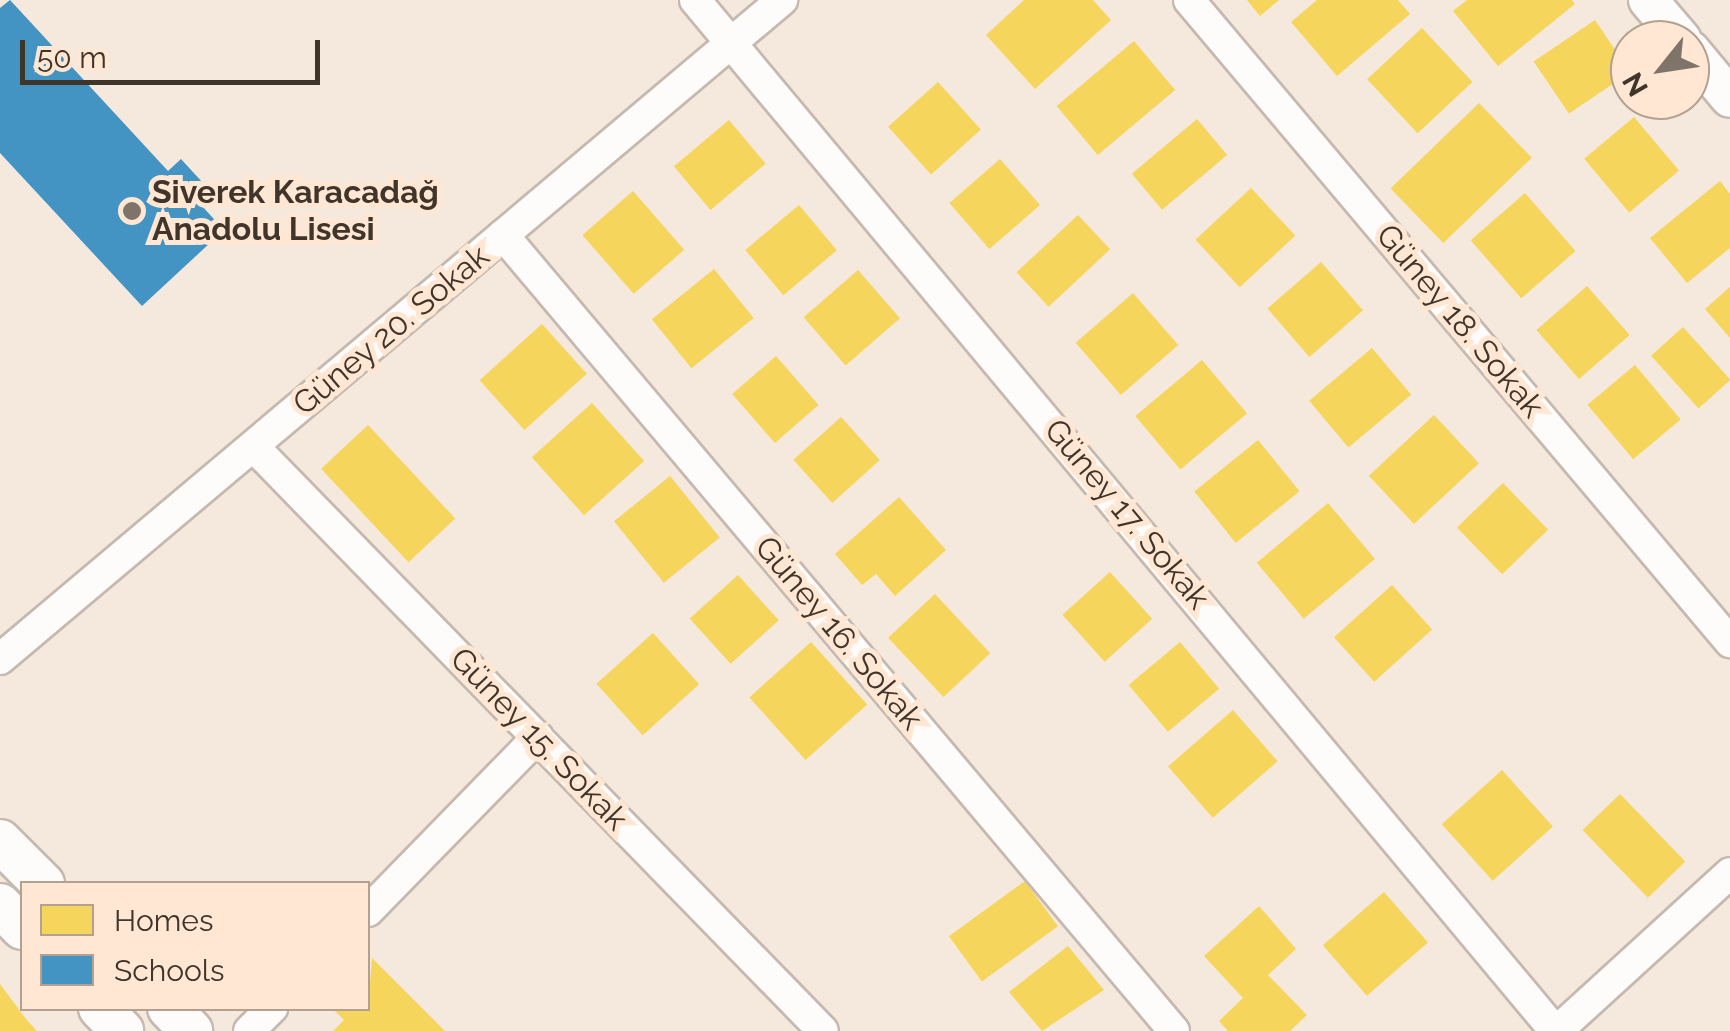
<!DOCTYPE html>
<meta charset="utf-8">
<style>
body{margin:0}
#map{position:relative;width:1730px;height:1031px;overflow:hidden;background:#f5e8dd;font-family:Raleway,sans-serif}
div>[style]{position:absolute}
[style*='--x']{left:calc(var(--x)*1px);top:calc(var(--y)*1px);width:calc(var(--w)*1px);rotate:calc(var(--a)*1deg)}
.homes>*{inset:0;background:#f6d55c;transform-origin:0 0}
.schools>*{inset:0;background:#4393c3}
.roads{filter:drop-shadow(2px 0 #c5b9b0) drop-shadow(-2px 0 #c5b9b0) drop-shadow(0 2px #c5b9b0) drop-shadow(0 -2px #c5b9b0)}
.minor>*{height:30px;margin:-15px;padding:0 15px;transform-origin:15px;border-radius:15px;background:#fefcfa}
.tertiary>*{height:38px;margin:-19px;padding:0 19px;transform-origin:19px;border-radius:19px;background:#fefcfa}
.secondary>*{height:42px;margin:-21px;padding:0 21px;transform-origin:21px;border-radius:21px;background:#fefcfa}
.dots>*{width:28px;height:28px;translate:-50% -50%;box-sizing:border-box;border:5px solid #ffe7d3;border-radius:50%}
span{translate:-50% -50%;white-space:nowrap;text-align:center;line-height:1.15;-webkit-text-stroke:10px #ffe7d3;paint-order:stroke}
.poi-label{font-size:32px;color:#40352b;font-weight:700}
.left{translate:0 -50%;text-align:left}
.street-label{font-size:32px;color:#40352b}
.legend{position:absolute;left:20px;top:881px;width:350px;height:130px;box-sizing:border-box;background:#ffe7d3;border:2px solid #b3a090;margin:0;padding:12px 18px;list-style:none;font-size:30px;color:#40352b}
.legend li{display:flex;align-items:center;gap:20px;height:50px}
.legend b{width:50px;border:2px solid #b3a090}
.north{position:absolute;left:1610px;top:20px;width:100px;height:100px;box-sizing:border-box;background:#ffe7d3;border:2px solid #b3a090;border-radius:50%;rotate:240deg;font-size:28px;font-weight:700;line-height:40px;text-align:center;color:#40352b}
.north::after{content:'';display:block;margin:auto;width:35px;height:45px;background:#7f7469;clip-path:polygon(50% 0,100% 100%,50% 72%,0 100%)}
.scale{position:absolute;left:20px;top:40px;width:300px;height:45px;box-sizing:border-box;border:5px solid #40352b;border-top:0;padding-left:12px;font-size:30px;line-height:35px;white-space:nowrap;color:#40352b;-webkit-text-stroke:8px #ffe7d3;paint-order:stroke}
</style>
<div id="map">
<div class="homes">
<i style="clip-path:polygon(1024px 0,1093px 0,1111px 20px,1035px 89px,986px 35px)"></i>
<i style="clip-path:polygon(1247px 0,1279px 0,1260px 16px)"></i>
<i style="clip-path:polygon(1317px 0,1398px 0,1410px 14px,1337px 76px,1291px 22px)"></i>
<i style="clip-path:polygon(1467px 0,1572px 0,1575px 4px,1498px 66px,1453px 11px)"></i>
<i style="left:1595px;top:20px;width:63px;height:74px;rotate:56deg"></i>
<i style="left:1422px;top:28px;width:74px;height:75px;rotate:47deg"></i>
<i style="left:1134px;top:41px;width:64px;height:101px;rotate:50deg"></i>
<i style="left:938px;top:82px;width:64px;height:67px;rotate:48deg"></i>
<i style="left:1479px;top:103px;width:76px;height:123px;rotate:46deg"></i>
<i style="left:1634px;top:117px;width:70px;height:65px;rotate:50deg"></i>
<i style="left:1197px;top:119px;width:47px;height:85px;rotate:50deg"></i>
<i style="left:729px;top:120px;width:57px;height:72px;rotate:50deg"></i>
<i style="left:1000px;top:159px;width:61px;height:67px;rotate:49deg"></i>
<i style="clip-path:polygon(1720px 181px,1730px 194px,1730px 248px,1687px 283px,1650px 238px)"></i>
<i style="left:1251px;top:188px;width:65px;height:76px;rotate:47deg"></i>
<i style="left:633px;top:191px;width:78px;height:67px;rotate:49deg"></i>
<i style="left:1525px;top:193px;width:77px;height:72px;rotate:49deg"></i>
<i style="left:799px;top:205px;width:59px;height:70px;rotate:50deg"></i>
<i style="left:1078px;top:215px;width:47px;height:84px;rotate:47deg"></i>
<i style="left:1321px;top:262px;width:64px;height:71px;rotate:49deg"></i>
<i style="left:714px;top:269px;width:63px;height:80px;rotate:51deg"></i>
<i style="left:858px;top:270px;width:64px;height:72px;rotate:49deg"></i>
<i style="left:1587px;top:286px;width:65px;height:67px;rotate:49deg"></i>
<i style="clip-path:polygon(1730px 287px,1730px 338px,1705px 309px)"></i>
<i style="left:1133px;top:293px;width:69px;height:76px;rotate:49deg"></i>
<i style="left:542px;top:324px;width:67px;height:84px;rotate:48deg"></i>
<i style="left:1683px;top:327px;width:71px;height:43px;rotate:48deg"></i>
<i style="left:1372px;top:348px;width:61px;height:82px;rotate:50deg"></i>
<i style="left:776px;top:356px;width:65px;height:58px;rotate:49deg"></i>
<i style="left:1202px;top:360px;width:70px;height:87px;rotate:50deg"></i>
<i style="left:1635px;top:365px;width:71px;height:62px;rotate:50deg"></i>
<i style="left:592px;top:403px;width:78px;height:81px;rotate:48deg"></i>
<i style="left:1434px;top:415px;width:66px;height:89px;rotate:47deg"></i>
<i style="left:841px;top:417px;width:58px;height:64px;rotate:48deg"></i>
<i style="left:368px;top:425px;width:128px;height:64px;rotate:47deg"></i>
<i style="left:1258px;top:440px;width:66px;height:82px;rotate:51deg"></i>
<i style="left:670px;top:476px;width:79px;height:72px;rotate:51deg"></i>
<i style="left:1503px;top:483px;width:65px;height:64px;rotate:46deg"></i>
<i style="clip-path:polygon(899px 497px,946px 550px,895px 596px,876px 574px,862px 585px,835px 554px)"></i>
<i style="left:1328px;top:503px;width:73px;height:93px;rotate:50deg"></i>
<i style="left:1110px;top:572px;width:63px;height:64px;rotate:48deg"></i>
<i style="left:738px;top:575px;width:61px;height:65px;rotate:48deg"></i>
<i style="left:1392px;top:585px;width:60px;height:78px;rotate:48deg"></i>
<i style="left:935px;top:594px;width:81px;height:64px;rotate:47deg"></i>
<i style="left:653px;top:633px;width:69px;height:76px;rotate:48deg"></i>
<i style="left:811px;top:642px;width:84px;height:83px;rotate:48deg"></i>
<i style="left:1180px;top:642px;width:61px;height:67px;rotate:50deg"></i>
<i style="left:1233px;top:710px;width:68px;height:86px;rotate:49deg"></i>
<i style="left:1502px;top:770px;width:76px;height:81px;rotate:48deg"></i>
<i style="left:1620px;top:794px;width:94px;height:52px;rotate:46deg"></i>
<i style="left:1025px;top:881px;width:56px;height:94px;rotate:54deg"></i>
<i style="left:1384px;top:892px;width:67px;height:81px;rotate:49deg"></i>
<i style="clip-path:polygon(1259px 906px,1296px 949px,1268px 975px,1307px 1015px,1290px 1031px,1228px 1031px,1219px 1021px,1243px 998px,1204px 956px)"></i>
<i style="clip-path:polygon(1068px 946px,1104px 990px,1042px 1031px,1009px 992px)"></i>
<i style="clip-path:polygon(372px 958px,445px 1031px,333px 1031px,344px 1020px,332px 1008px,368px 1008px)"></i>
<i style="clip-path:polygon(0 984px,26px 1019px,37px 1031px,0 1031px)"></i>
</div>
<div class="schools">
<i style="clip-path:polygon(10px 0,168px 171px,181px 159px,214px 195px,202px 206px,224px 230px,142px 306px,0 153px,0 8px)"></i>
</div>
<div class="roads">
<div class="minor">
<i style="--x:695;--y:0;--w:1343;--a:50.17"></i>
<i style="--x:1189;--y:0;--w:840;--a:49.88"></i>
<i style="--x:503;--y:235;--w:1041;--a:49.87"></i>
<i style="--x:254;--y:447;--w:815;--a:45.75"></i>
<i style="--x:0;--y:659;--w:1023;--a:-40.12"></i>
<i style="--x:368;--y:911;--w:243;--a:-45.7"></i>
<i style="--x:249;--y:1031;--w:33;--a:-45"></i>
<i style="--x:1557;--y:1031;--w:234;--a:-42.4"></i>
</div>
<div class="tertiary">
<i style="--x:1648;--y:0;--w:52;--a:49.6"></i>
<i style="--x:1690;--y:50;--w:62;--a:50.2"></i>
</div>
<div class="secondary">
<i style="--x:0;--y:841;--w:61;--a:45"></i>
<i style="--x:0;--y:905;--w:32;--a:46"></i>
<i style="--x:100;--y:1008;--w:32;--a:46"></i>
<i style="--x:169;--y:1008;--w:32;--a:46"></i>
</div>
</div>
<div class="dots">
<i style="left:132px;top:211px;background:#7f7469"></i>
</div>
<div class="poi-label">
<span class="left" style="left:152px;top:211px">Siverek Karacadağ<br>Anadolu Lisesi</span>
</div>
<div class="street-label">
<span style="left:1460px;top:321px;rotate:50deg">Güney 18. Sokak</span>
<span style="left:391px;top:330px;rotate:-40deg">Güney 20. Sokak</span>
<span style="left:1127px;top:514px;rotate:50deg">Güney 17. Sokak</span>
<span style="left:839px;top:633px;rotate:50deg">Güney 16. Sokak</span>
<span style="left:539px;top:739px;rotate:46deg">Güney 15. Sokak</span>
</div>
<ul class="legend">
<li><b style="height:28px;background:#f6d55c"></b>Homes</li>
<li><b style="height:28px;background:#4393c3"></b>Schools</li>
</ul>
<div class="north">N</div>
<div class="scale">50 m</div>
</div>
